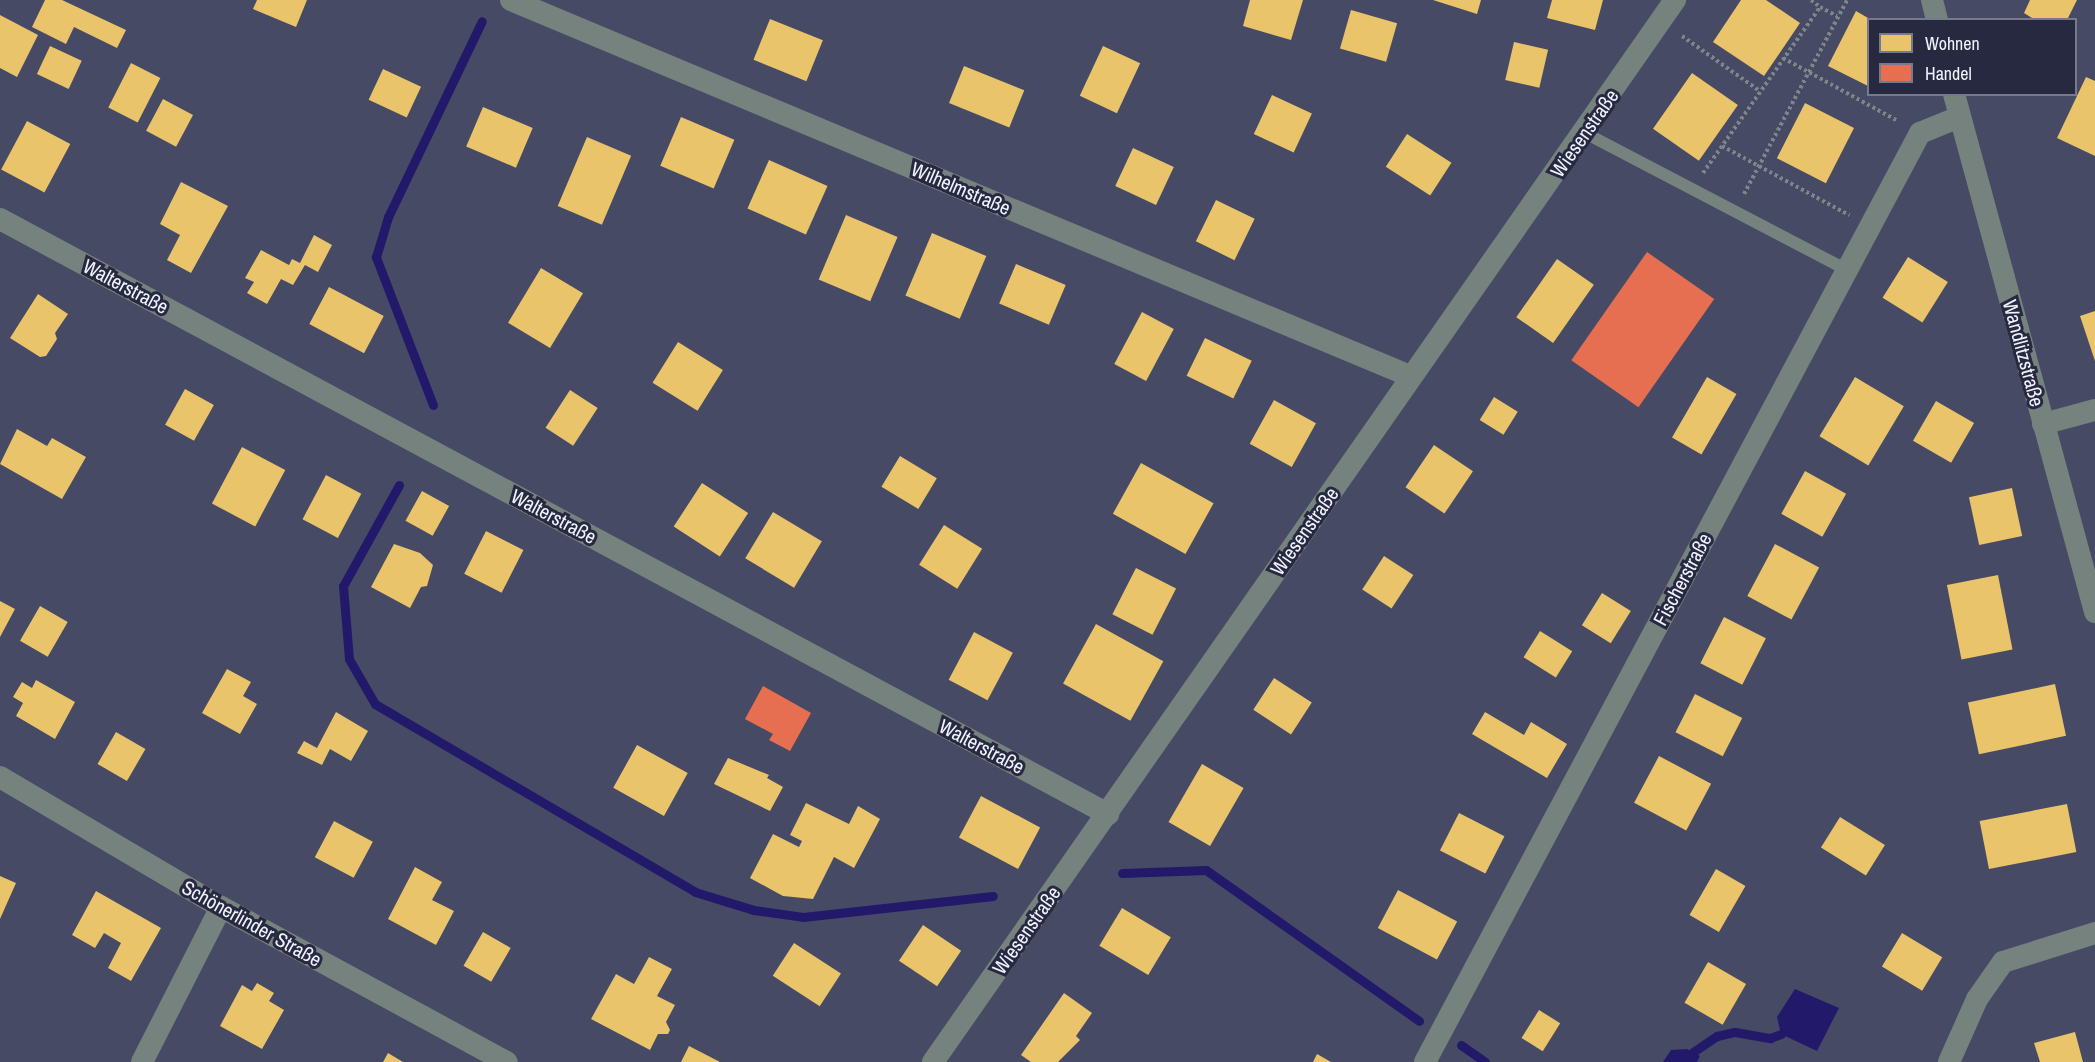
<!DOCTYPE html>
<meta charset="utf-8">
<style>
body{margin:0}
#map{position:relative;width:2095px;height:1062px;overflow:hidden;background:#474a64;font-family:"Archivo Narrow",sans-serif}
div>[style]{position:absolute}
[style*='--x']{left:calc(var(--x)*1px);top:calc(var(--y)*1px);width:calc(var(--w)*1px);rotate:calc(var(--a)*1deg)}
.water>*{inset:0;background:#23196a}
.homes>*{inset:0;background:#e9c46a;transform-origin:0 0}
.shops>*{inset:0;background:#e76f51;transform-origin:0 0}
.stream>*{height:9px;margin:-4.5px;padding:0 4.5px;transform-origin:4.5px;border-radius:4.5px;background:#23196a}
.path>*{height:4px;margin-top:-2px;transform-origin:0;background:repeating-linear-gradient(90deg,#7d8689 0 3px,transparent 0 6px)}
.lane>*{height:12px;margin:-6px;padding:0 6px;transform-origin:6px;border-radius:6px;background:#75827e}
.street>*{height:22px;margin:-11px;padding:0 11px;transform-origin:11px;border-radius:11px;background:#75827e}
span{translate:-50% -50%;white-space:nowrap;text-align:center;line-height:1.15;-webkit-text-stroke:6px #272940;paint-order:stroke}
.street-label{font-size:20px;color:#f0f2fe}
.legend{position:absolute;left:1867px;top:18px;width:210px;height:78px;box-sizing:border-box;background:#272940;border:2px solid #77798c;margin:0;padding:8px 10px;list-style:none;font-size:18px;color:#f0f2fe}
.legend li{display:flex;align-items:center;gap:12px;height:30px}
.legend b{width:30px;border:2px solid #77798c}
</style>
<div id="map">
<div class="water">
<i style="clip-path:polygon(1795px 989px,1839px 1008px,1817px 1051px,1781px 1034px,1777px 1017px)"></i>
<i style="clip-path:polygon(1687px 1049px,1700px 1056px,1697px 1062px,1663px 1062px,1671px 1050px)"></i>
</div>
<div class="homes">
<i style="clip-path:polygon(45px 0,62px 0,126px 30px,117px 48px,74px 27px,66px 44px,32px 27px)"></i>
<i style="clip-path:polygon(257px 0,307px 0,296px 27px,253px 9px)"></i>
<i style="clip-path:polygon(1250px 0,1303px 0,1291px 40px,1243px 26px)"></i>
<i style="clip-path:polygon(1433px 0,1481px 0,1477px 14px)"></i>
<i style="clip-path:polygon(1552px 0,1603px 0,1595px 30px,1547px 18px)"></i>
<i style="clip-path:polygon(1741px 0,1766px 0,1800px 23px,1764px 76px,1713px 42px)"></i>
<i style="clip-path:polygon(2030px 0,2077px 0,2067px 20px,2035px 20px,2024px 13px)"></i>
<i style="left:1351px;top:10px;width:48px;height:40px;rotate:16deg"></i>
<i style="clip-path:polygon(1856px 11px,1868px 18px,1868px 86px,1828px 66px)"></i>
<i style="clip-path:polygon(0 15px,38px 35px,17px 77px,0 68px)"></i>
<i style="left:770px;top:19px;width:57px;height:44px;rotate:22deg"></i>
<i style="left:1514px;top:42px;width:35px;height:39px;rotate:13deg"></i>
<i style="left:50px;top:46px;width:35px;height:31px;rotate:25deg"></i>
<i style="left:1103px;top:46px;width:41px;height:55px;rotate:25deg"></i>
<i style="left:131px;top:63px;width:33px;height:50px;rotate:27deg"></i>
<i style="left:964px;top:66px;width:65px;height:40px;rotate:22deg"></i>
<i style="left:383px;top:69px;width:42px;height:34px;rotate:25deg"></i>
<i style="left:1692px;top:73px;width:56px;height:68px;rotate:35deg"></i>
<i style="clip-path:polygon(2086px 77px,2095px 81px,2095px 156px,2057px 138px)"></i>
<i style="left:1272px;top:95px;width:44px;height:43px;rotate:25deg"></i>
<i style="left:163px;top:99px;width:34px;height:36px;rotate:28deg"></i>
<i style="left:1805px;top:103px;width:55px;height:62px;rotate:27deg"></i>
<i style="left:483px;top:107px;width:54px;height:43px;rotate:23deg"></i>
<i style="left:681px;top:117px;width:58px;height:53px;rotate:23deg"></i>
<i style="left:27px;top:121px;width:49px;height:55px;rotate:28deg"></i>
<i style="left:1407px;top:134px;width:53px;height:39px;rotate:33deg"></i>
<i style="left:587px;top:137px;width:48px;height:75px;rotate:23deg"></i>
<i style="left:1133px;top:148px;width:45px;height:42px;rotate:25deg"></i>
<i style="left:769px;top:160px;width:64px;height:53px;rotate:24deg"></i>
<i style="clip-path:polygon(181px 182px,228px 206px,191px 273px,167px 260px,180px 235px,160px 224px)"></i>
<i style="left:1216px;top:200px;width:43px;height:46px;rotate:26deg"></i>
<i style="left:846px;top:215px;width:56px;height:70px;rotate:23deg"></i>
<i style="left:932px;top:233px;width:59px;height:68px;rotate:23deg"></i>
<i style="clip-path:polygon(314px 235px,332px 245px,318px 272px,305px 265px,293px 285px,281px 279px,267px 304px,247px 293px,254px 282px,245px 278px,261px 250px,289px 265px,292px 259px,300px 263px)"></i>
<i style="left:1908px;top:257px;width:47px;height:48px;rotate:32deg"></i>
<i style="left:1557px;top:259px;width:45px;height:71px;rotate:35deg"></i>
<i style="left:1016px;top:264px;width:54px;height:43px;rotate:23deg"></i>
<i style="left:541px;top:268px;width:49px;height:64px;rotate:31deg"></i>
<i style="left:329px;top:287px;width:62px;height:42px;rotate:28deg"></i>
<i style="clip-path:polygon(38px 294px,68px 314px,55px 333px,57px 339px,46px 356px,40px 357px,10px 338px)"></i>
<i style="clip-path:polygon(2095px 311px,2095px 361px,2080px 316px)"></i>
<i style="left:1142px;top:312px;width:36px;height:59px;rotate:28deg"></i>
<i style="left:1205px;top:338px;width:52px;height:42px;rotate:26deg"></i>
<i style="left:678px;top:342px;width:53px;height:48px;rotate:32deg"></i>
<i style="left:1707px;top:377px;width:34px;height:70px;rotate:30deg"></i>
<i style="left:1855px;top:377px;width:57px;height:69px;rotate:31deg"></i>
<i style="left:185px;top:389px;width:33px;height:41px;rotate:29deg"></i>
<i style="left:570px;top:390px;width:33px;height:45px;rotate:33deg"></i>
<i style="left:1494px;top:397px;width:28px;height:27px;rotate:32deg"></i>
<i style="left:1274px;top:400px;width:48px;height:50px;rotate:29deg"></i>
<i style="left:1936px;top:401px;width:44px;height:46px;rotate:30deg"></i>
<i style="clip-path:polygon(17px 429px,47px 446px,52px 438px,86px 457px,62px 499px,0 464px)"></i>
<i style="left:1434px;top:445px;width:47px;height:51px;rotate:34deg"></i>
<i style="left:242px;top:447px;width:49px;height:64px;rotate:28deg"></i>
<i style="left:900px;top:456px;width:43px;height:36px;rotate:31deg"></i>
<i style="left:1141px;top:463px;width:83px;height:58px;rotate:29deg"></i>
<i style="left:1805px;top:471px;width:47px;height:49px;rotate:29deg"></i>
<i style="left:326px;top:475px;width:40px;height:50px;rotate:28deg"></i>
<i style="left:702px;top:483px;width:55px;height:52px;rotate:33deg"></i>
<i style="left:2012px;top:488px;width:49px;height:44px;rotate:78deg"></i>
<i style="left:422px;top:491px;width:31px;height:34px;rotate:29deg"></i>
<i style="left:773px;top:512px;width:57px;height:54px;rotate:31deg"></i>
<i style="left:944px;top:525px;width:45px;height:47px;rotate:32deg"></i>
<i style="left:486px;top:531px;width:42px;height:48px;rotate:27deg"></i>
<i style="clip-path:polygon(394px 544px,420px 553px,433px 565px,427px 586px,421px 587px,410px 608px,371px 587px)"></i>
<i style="left:1775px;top:544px;width:50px;height:59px;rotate:28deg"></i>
<i style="left:1384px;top:556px;width:35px;height:40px;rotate:33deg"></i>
<i style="left:1136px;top:568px;width:45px;height:52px;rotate:27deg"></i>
<i style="left:1998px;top:575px;width:76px;height:52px;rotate:79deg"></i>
<i style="left:1602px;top:593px;width:34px;height:38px;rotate:32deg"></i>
<i style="clip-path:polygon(0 601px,15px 609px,0 637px)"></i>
<i style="left:40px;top:606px;width:32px;height:40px;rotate:30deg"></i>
<i style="left:1724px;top:617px;width:47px;height:52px;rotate:27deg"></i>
<i style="left:1096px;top:624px;width:77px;height:68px;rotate:29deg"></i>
<i style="left:1540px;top:631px;width:38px;height:31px;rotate:32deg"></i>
<i style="left:974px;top:632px;width:44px;height:54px;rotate:28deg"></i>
<i style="clip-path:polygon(227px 669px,251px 682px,243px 696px,257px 704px,240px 734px,202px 713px)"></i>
<i style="left:1274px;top:678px;width:45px;height:38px;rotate:33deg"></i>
<i style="clip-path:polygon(36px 680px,75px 702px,55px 739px,16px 716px,23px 703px,13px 697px,22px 682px,32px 688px)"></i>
<i style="left:2055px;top:684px;width:53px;height:89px;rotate:78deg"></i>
<i style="left:1695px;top:694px;width:53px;height:43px;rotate:27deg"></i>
<i style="clip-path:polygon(336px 712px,368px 731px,351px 761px,330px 749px,322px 765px,297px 753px,304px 741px,317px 748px)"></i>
<i style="clip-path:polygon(1485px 712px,1524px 735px,1531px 722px,1567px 744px,1547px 778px,1472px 734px)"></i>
<i style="left:116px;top:732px;width:34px;height:37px;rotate:30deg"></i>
<i style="left:637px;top:745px;width:58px;height:49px;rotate:29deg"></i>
<i style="left:1659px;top:756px;width:59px;height:53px;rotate:28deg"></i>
<i style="clip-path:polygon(728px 758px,769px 775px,767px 778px,783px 787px,770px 811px,714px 784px)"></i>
<i style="left:1202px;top:764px;width:48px;height:67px;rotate:30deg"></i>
<i style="left:981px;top:796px;width:67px;height:47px;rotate:28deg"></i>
<i style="clip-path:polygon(806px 803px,849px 824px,858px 806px,880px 819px,854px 868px,834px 857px,813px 899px,783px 896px,750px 878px,773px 834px,799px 847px,802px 841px,790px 835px)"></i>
<i style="left:2067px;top:804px;width:49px;height:89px;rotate:79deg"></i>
<i style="left:1459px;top:813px;width:51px;height:42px;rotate:27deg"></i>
<i style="left:1840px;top:817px;width:53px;height:36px;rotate:32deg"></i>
<i style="left:334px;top:821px;width:44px;height:41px;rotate:28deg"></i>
<i style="clip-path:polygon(415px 867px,442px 882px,432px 900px,454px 911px,436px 945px,388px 919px)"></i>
<i style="left:1716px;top:869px;width:34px;height:53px;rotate:30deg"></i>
<i style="clip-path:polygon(0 876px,16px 883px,0 919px)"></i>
<i style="left:1398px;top:890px;width:67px;height:43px;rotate:28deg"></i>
<i style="clip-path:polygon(96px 891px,161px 928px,131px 981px,108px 968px,121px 943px,104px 933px,95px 948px,72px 935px)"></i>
<i style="left:1122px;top:908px;width:57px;height:44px;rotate:31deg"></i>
<i style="left:923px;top:925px;width:46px;height:43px;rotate:34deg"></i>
<i style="left:483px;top:932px;width:32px;height:39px;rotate:30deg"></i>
<i style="left:1902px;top:933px;width:47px;height:39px;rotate:31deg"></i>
<i style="left:794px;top:943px;width:56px;height:39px;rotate:33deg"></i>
<i style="clip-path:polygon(649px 957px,672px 969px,657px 996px,675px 1005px,666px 1022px,670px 1030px,668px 1034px,658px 1034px,650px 1050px,591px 1019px,616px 974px,634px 984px)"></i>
<i style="left:1708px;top:962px;width:44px;height:47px;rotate:30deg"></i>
<i style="clip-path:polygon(257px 983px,274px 993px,269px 1001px,284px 1010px,262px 1049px,220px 1026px,242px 985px,252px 991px)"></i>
<i style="clip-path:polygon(1064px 993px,1092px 1013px,1076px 1036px,1080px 1040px,1058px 1062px,1031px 1062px,1021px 1055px)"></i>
<i style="left:1539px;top:1010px;width:25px;height:33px;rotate:32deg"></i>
<i style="clip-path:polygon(2075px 1032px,2083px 1062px,2040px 1062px,2034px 1043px)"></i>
<i style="clip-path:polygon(689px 1046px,720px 1062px,681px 1062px)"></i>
<i style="clip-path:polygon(388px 1053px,403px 1062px,383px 1062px)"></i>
<i style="clip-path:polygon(1317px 1054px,1331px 1062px,1313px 1062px)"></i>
</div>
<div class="shops">
<i style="left:1647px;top:252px;width:82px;height:132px;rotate:35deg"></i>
<i style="clip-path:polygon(763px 686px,811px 713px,790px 751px,769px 740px,773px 734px,745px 719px)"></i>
</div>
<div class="stream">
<i style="--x:433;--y:405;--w:159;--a:-111.1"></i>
<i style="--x:376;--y:257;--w:42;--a:-73.3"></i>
<i style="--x:388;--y:217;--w:217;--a:-64.4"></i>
<i style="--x:399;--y:485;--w:115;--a:119"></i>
<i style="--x:343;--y:586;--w:73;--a:85.3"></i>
<i style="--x:349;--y:659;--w:52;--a:60"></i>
<i style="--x:375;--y:704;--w:371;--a:30.4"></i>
<i style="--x:695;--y:892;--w:62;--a:17"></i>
<i style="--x:754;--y:910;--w:49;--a:8.1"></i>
<i style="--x:803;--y:917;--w:191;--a:-6.3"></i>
<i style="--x:1122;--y:873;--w:84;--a:-2"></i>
<i style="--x:1206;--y:870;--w:261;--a:35.3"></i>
<i style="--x:1461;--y:1045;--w:29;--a:35"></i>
<i style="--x:1693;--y:1052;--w:29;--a:-34"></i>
<i style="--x:1717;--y:1036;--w:18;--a:-13"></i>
<i style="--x:1735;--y:1032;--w:36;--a:10"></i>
<i style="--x:1770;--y:1038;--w:12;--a:-20"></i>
</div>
<div class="path">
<i style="--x:1811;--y:0;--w:11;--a:38"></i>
<i style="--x:1682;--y:36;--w:95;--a:35.2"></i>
<i style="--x:1783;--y:58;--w:131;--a:28.7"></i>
<i style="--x:1722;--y:146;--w:145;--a:28.5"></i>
<i style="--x:1703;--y:173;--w:203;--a:-54.8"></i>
<i style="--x:1820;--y:7;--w:19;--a:28"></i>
<i style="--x:1744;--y:194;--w:220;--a:-62"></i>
</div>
<div class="lane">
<i style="--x:1585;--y:133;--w:296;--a:27.6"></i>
</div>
<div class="street">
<i style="--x:511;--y:0;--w:974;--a:22.7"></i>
<i style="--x:1932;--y:0;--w:21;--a:76"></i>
<i style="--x:1954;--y:94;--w:537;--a:74.77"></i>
<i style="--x:0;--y:219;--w:1258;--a:28.24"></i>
<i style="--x:2043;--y:424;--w:54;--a:-15.1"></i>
<i style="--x:0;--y:777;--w:256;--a:30.5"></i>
<i style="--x:221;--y:907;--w:325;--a:28.5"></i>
<i style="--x:142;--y:1062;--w:174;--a:-63"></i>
<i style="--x:933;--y:1062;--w:1296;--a:-55.06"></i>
<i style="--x:1425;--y:1062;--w:1053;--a:-61.95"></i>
<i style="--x:1920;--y:133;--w:42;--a:-22.3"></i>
<i style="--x:1949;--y:1062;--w:69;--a:-66"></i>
<i style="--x:1977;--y:999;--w:45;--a:-54.9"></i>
<i style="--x:2003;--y:962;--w:96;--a:-17.5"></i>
</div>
<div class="street-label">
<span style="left:1584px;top:133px;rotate:-55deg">Wiesenstraße</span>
<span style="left:961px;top:188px;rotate:23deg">Wilhelmstraße</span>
<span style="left:126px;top:286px;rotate:28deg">Walterstraße</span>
<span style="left:2024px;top:353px;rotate:75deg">Wandlitzstraße</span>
<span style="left:554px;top:516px;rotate:28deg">Walterstraße</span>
<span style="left:1304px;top:531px;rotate:-55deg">Wiesenstraße</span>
<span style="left:1682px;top:579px;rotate:-62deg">Fischerstraße</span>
<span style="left:982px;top:746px;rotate:28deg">Walterstraße</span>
<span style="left:252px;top:923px;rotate:29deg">Schönerlinder Straße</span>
<span style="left:1026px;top:930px;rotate:-55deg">Wiesenstraße</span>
</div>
<ul class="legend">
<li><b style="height:16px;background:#e9c46a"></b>Wohnen</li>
<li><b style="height:16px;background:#e76f51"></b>Handel</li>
</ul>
</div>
